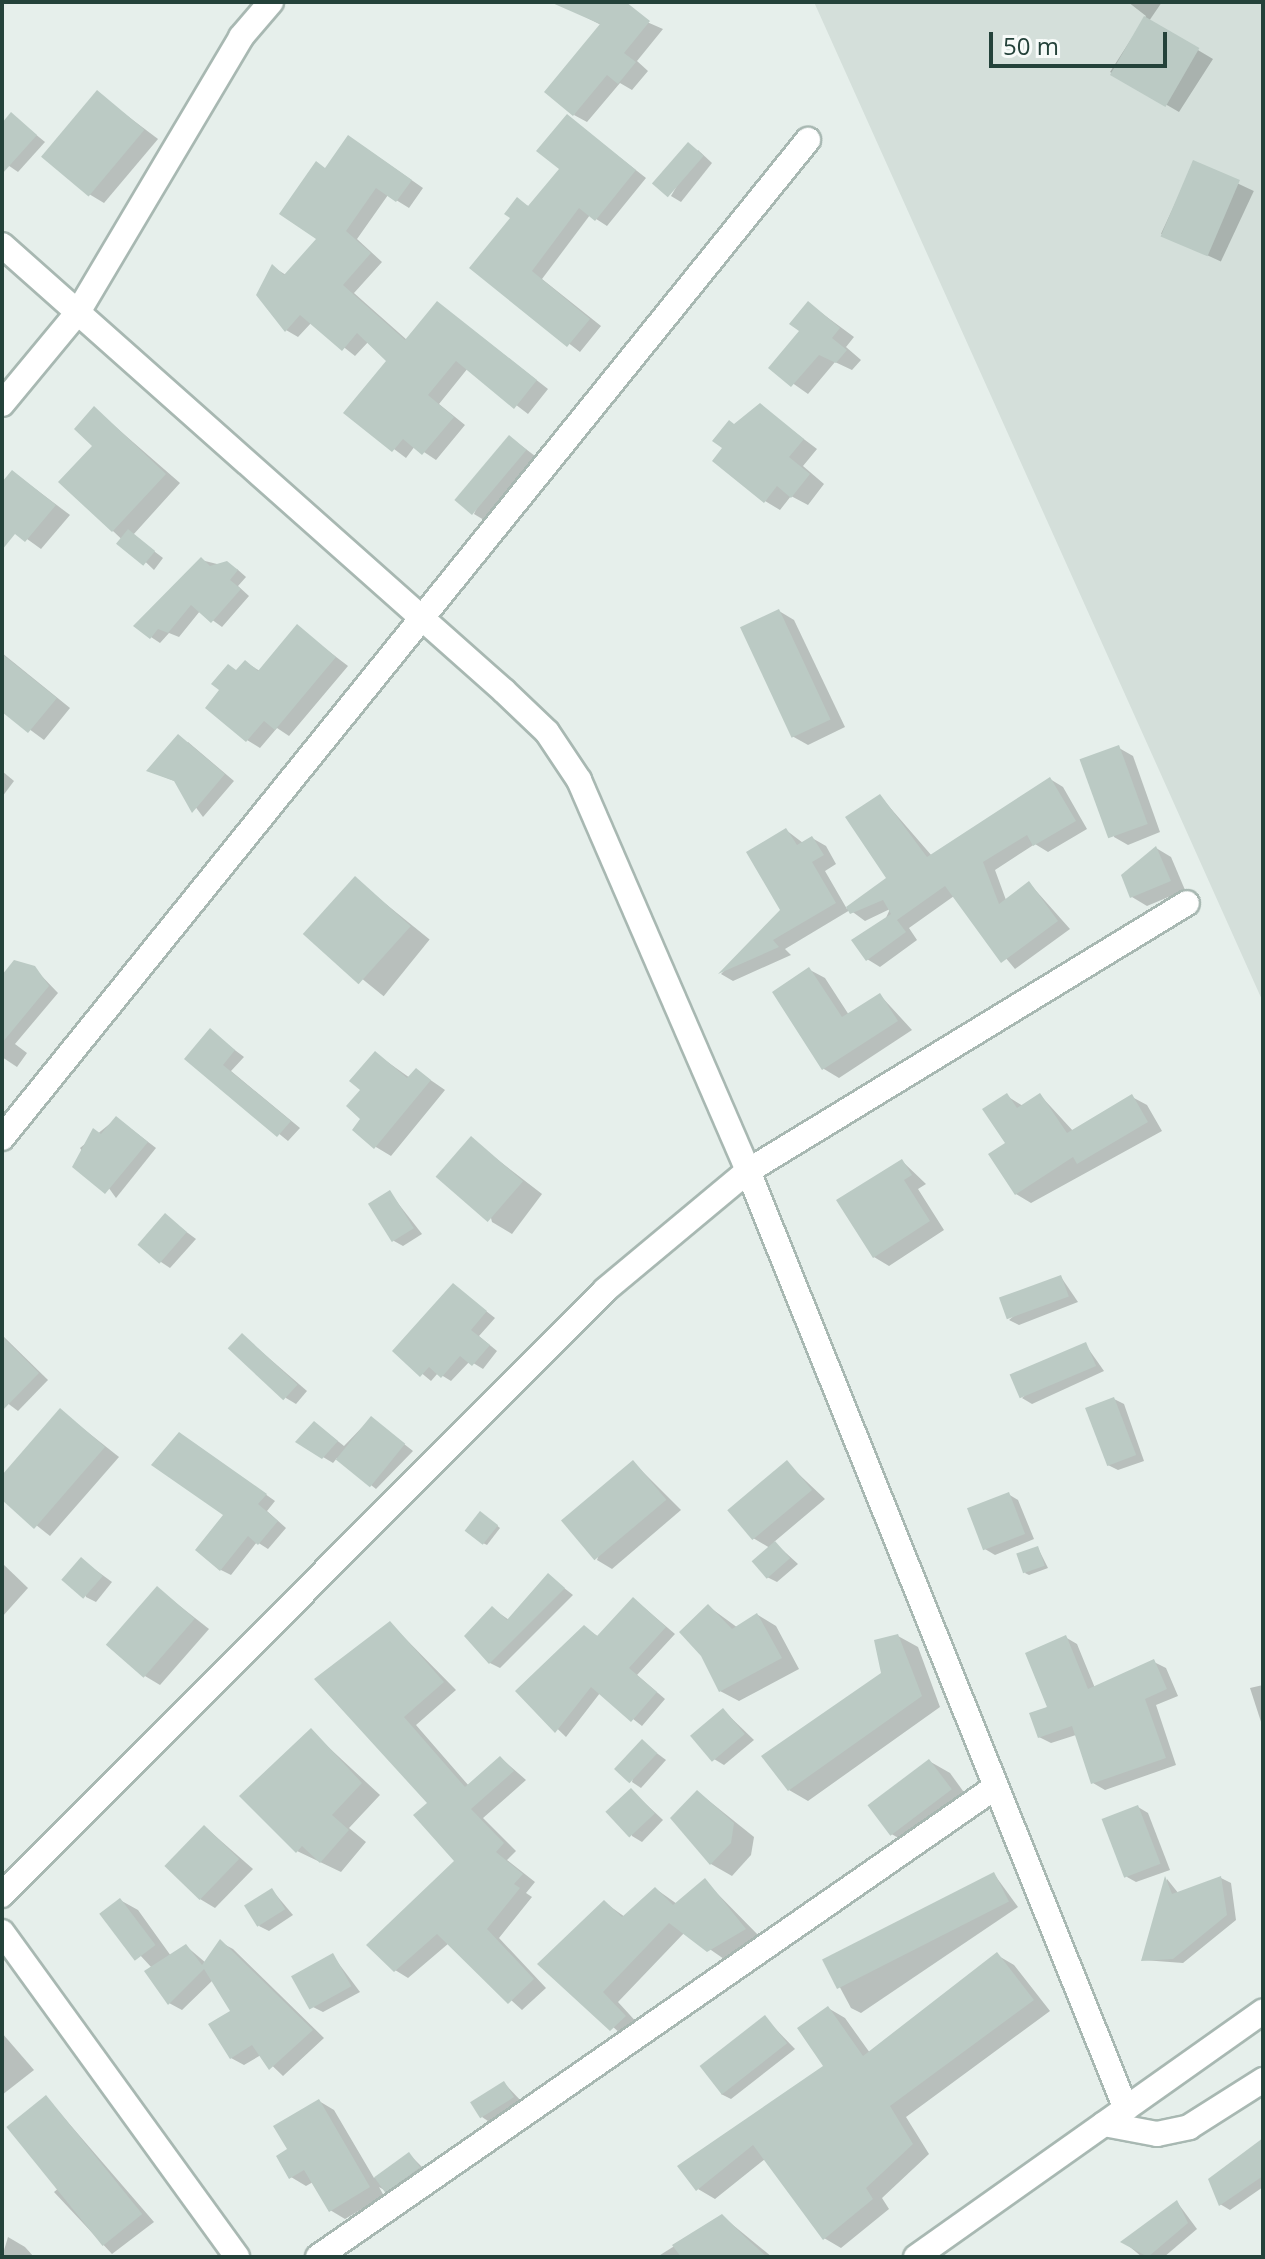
<!DOCTYPE html>
<style>
body{margin:0}
#map{position:relative;width:1265px;height:2259px;overflow:hidden;background:#e6efeb;font-family:"Open Sans",sans-serif}
div>[style]{position:absolute}
[style*='--x']{left:calc(var(--x)*1px);top:calc(var(--y)*1px);width:calc(var(--w)*1px);rotate:calc(var(--a)*1deg)}
.built>*{inset:0;background:#d4dfda}
.shadow>*{inset:0;background:#0003;transform-origin:0 0}
.building>*{inset:0;background:#bbcac4;transform-origin:0 0}
.roads{filter:drop-shadow(2px 0 #a8b8b2) drop-shadow(-2px 0 #a8b8b2) drop-shadow(0 2px #a8b8b2) drop-shadow(0 -2px #a8b8b2)}
.street>*{height:24px;margin:-12px;padding:0 12px;transform-origin:12px;border-radius:12px;background:#fff}
.secondary>*{height:24px;margin:-12px;padding:0 12px;transform-origin:12px;border-radius:12px;background:#fff}
span{translate:-50% -50%;white-space:nowrap;text-align:center;line-height:1.15;-webkit-text-stroke:6px #f7fbf9;paint-order:stroke}
.frame{position:absolute;inset:0;border:4px solid #24423a;pointer-events:none}
.scale{position:absolute;left:989px;top:32px;width:178px;height:36px;box-sizing:border-box;border:4px solid #24423a;border-top:0;padding-left:10px;font-size:24px;line-height:28px;white-space:nowrap;color:#24423a;-webkit-text-stroke:6px #f7fbf9;paint-order:stroke}
</style>
<div id="map">
<div class="built">
<i style="clip-path:polygon(814px 2px,1263px 2px,1263px 1002px,1159px 770px)"></i>
</div>
<div class="shadow">
<i style="clip-path:polygon(576px 2px,601px 2px,663px 29px,637px 61px,648px 71px,632px 90px,620px 83px,587px 122px,574px 115px,601px 25px,572px 10px)"></i>
<i style="clip-path:polygon(1128px 2px,1162px 2px,1149px 21px,1213px 59px,1179px 112px,1110px 72px,1146px 16px)"></i>
<i style="clip-path:polygon(97px 93px,158px 139px,104px 203px,89px 194px)"></i>
<i style="clip-path:polygon(12px 115px,45px 142px,18px 172px,2px 161px,2px 126px)"></i>
<i style="clip-path:polygon(567px 116px,646px 178px,607px 226px,590px 215px,542px 279px,601px 326px,580px 352px,472px 268px,513px 218px,517px 200px,530px 207px,562px 168px)"></i>
<i style="clip-path:polygon(361px 145px,423px 188px,409px 208px,388px 195px,357px 239px,382px 262px,354px 293px,407px 340px,438px 303px,548px 389px,528px 414px,468px 368px,439px 404px,465px 425px,436px 460px,415px 446px,406px 458px,346px 413px,388px 361px,369px 341px,355px 356px,312px 322px,298px 337px,286px 330px,273px 267px,286px 275px,319px 239px,327px 170px)"></i>
<i style="clip-path:polygon(698px 150px,712px 163px,681px 202px,671px 196px)"></i>
<i style="left:1194px;top:163px;width:66px;height:78px;rotate:25deg"></i>
<i style="clip-path:polygon(808px 303px,854px 337px,846px 347px,861px 360px,852px 370px,835px 362px,808px 394px,771px 368px,801px 331px)"></i>
<i style="clip-path:polygon(760px 406px,817px 449px,803px 466px,824px 484px,808px 505px,791px 496px,780px 510px,765px 501px,735px 426px)"></i>
<i style="clip-path:polygon(95px 409px,180px 483px,133px 535px,163px 558px,154px 570px,113px 531px)"></i>
<i style="clip-path:polygon(510px 437px,535px 456px,484px 520px,474px 514px)"></i>
<i style="clip-path:polygon(13px 472px,70px 515px,41px 549px,2px 521px,2px 486px)"></i>
<i style="clip-path:polygon(201px 560px,237px 569px,246px 577px,238px 586px,249px 596px,222px 627px,200px 611px,179px 637px,169px 633px,160px 643px,151px 637px)"></i>
<i style="clip-path:polygon(779px 611px,794px 620px,845px 727px,808px 745px,792px 736px)"></i>
<i style="clip-path:polygon(297px 627px,348px 666px,289px 736px,277px 728px,260px 748px,247px 740px,222px 690px,245px 662px,260px 671px)"></i>
<i style="clip-path:polygon(2px 653px,70px 708px,44px 740px,2px 709px)"></i>
<i style="clip-path:polygon(188px 742px,234px 781px,203px 817px,177px 782px,149px 771px)"></i>
<i style="clip-path:polygon(1119px 748px,1133px 756px,1160px 832px,1128px 845px,1114px 837px)"></i>
<i style="clip-path:polygon(2px 771px,14px 781px,2px 797px)"></i>
<i style="clip-path:polygon(1050px 779px,1063px 787px,1087px 829px,1048px 852px,1035px 844px,995px 870px,1006px 900px,1030px 884px,1070px 929px,1015px 969px,954px 896px,909px 928px,917px 940px,880px 967px,867px 959px,890px 909px,865px 921px,850px 910px,785px 949px,791px 955px,733px 981px,721px 974px,783px 911px,786px 830px,803px 843px,812px 838px,826px 846px,836px 864px,825px 871px,847px 909px,888px 879px,880px 796px,932px 856px)"></i>
<i style="clip-path:polygon(1156px 848px,1171px 857px,1185px 890px,1147px 906px,1132px 897px)"></i>
<i style="left:355px;top:879px;width:96px;height:73px;rotate:39deg"></i>
<i style="clip-path:polygon(34px 968px,58px 993px,15px 1044px,27px 1053px,17px 1067px,2px 1057px,2px 978px)"></i>
<i style="clip-path:polygon(810px 970px,825px 978px,849px 1015px,880px 995px,912px 1030px,839px 1078px,824px 1069px)"></i>
<i style="clip-path:polygon(210px 1031px,244px 1057px,231px 1071px,300px 1128px,288px 1141px,187px 1059px)"></i>
<i style="clip-path:polygon(375px 1053px,410px 1078px,416px 1070px,445px 1090px,391px 1156px,376px 1147px,363px 1118px,363px 1089px)"></i>
<i style="clip-path:polygon(1040px 1095px,1074px 1132px,1132px 1097px,1147px 1105px,1162px 1131px,1031px 1203px,1016px 1194px,1007px 1096px,1023px 1106px)"></i>
<i style="clip-path:polygon(117px 1118px,156px 1148px,116px 1198px,80px 1148px)"></i>
<i style="clip-path:polygon(471px 1139px,542px 1194px,512px 1234px,492px 1222px)"></i>
<i style="clip-path:polygon(902px 1161px,926px 1184px,918px 1189px,944px 1230px,889px 1266px,874px 1257px)"></i>
<i style="clip-path:polygon(390px 1193px,422px 1234px,403px 1246px,394px 1241px)"></i>
<i style="clip-path:polygon(165px 1216px,196px 1239px,170px 1268px,161px 1262px)"></i>
<i style="clip-path:polygon(1061px 1277px,1078px 1302px,1019px 1325px,1009px 1320px)"></i>
<i style="clip-path:polygon(454px 1286px,495px 1318px,479px 1336px,497px 1351px,483px 1369px,470px 1361px,451px 1381px,438px 1373px,431px 1381px,395px 1351px)"></i>
<i style="clip-path:polygon(2px 1335px,48px 1380px,18px 1411px,2px 1399px)"></i>
<i style="clip-path:polygon(242px 1335px,307px 1391px,296px 1404px,286px 1398px)"></i>
<i style="clip-path:polygon(1085px 1344px,1104px 1371px,1032px 1404px,1022px 1398px)"></i>
<i style="clip-path:polygon(1114px 1399px,1124px 1404px,1144px 1461px,1118px 1470px,1108px 1465px)"></i>
<i style="clip-path:polygon(61px 1411px,119px 1457px,50px 1536px,2px 1498px,2px 1478px)"></i>
<i style="clip-path:polygon(371px 1418px,413px 1451px,376px 1489px,337px 1458px,333px 1463px,298px 1442px,315px 1423px,344px 1446px)"></i>
<i style="clip-path:polygon(189px 1440px,275px 1501px,267px 1511px,286px 1528px,268px 1549px,257px 1542px,231px 1575px,221px 1570px,226px 1515px)"></i>
<i style="clip-path:polygon(633px 1462px,681px 1510px,612px 1569px,597px 1560px)"></i>
<i style="clip-path:polygon(787px 1463px,825px 1499px,774px 1542px,798px 1564px,777px 1582px,767px 1577px,770px 1548px,753px 1538px)"></i>
<i style="clip-path:polygon(1008px 1494px,1018px 1500px,1034px 1539px,995px 1555px,985px 1549px)"></i>
<i style="clip-path:polygon(485px 1516px,500px 1528px,487px 1545px,483px 1543px)"></i>
<i style="clip-path:polygon(1038px 1548px,1048px 1568px,1029px 1575px,1025px 1573px)"></i>
<i style="clip-path:polygon(82px 1560px,112px 1582px,96px 1602px,86px 1597px)"></i>
<i style="clip-path:polygon(2px 1563px,28px 1588px,2px 1617px)"></i>
<i style="clip-path:polygon(549px 1576px,573px 1595px,500px 1668px,490px 1663px,492px 1608px,509px 1620px)"></i>
<i style="clip-path:polygon(157px 1588px,209px 1629px,160px 1685px,145px 1676px)"></i>
<i style="clip-path:polygon(634px 1599px,675px 1634px,637px 1675px,665px 1699px,642px 1726px,600px 1693px,566px 1737px,518px 1691px,585px 1628px,599px 1637px)"></i>
<i style="clip-path:polygon(708px 1606px,738px 1628px,758px 1615px,776px 1626px,799px 1669px,739px 1701px,720px 1691px)"></i>
<i style="clip-path:polygon(390px 1623px,456px 1690px,416px 1725px,469px 1786px,501px 1758px,526px 1780px,483px 1818px,516px 1851px,507px 1860px,535px 1882px,526px 1893px,532px 1897px,499px 1938px,546px 1988px,522px 2010px,449px 1943px,408px 1978px,395px 1970px,456px 1861px,429px 1803px,317px 1679px)"></i>
<i style="clip-path:polygon(898px 1636px,918px 1647px,940px 1707px,808px 1801px,789px 1790px,884px 1674px)"></i>
<i style="clip-path:polygon(1065px 1637px,1077px 1644px,1095px 1688px,1154px 1662px,1166px 1668px,1178px 1696px,1156px 1705px,1176px 1765px,1105px 1790px,1093px 1783px,1076px 1735px,1051px 1743px,1039px 1737px)"></i>
<i style="clip-path:polygon(1263px 1685px,1263px 1728px,1250px 1688px)"></i>
<i style="clip-path:polygon(723px 1710px,754px 1740px,724px 1765px,714px 1759px)"></i>
<i style="clip-path:polygon(311px 1731px,380px 1795px,349px 1828px,366px 1842px,341px 1872px,297px 1851px)"></i>
<i style="clip-path:polygon(642px 1742px,666px 1760px,641px 1788px,632px 1782px)"></i>
<i style="clip-path:polygon(929px 1761px,950px 1773px,971px 1802px,909px 1844px,888px 1832px)"></i>
<i style="clip-path:polygon(631px 1790px,663px 1820px,642px 1842px,632px 1836px)"></i>
<i style="clip-path:polygon(698px 1792px,754px 1837px,751px 1855px,732px 1876px,711px 1864px,673px 1818px)"></i>
<i style="clip-path:polygon(1138px 1807px,1148px 1813px,1170px 1870px,1136px 1882px,1127px 1877px)"></i>
<i style="clip-path:polygon(205px 1827px,253px 1869px,215px 1908px,200px 1899px)"></i>
<i style="clip-path:polygon(994px 1874px,1018px 1907px,861px 2013px,851px 2008px,836px 1980px)"></i>
<i style="clip-path:polygon(1221px 1878px,1231px 1883px,1236px 1920px,1183px 1963px,1143px 1960px,1167px 1879px,1179px 1894px)"></i>
<i style="clip-path:polygon(705px 1881px,761px 1938px,724px 1959px,685px 1932px,618px 2002px,640px 2026px,627px 2039px,540px 1964px,604px 1902px,625px 1917px,656px 1889px,677px 1904px)"></i>
<i style="clip-path:polygon(272px 1890px,293px 1915px,269px 1931px,259px 1926px)"></i>
<i style="clip-path:polygon(120px 1900px,138px 1910px,171px 1956px,186px 1946px,206px 1963px,220px 1942px,233px 1949px,324px 2038px,283px 2076px,261px 2055px,244px 2065px,231px 2058px,233px 2011px,213px 1980px,182px 2010px,169px 2003px,152px 1968px,101px 1913px)"></i>
<i style="clip-path:polygon(997px 1955px,1014px 1965px,1050px 2011px,906px 2117px,929px 2154px,882px 2198px,889px 2209px,841px 2248px,824px 2238px,765px 2159px,715px 2199px,698px 2189px,826px 2066px,828px 2008px,845px 2018px,870px 2053px)"></i>
<i style="clip-path:polygon(333px 1956px,360px 1992px,323px 2012px,313px 2007px)"></i>
<i style="clip-path:polygon(765px 2018px,795px 2049px,731px 2099px,721px 2094px)"></i>
<i style="clip-path:polygon(2px 2033px,34px 2070px,2px 2095px)"></i>
<i style="clip-path:polygon(504px 2083px,523px 2103px,491px 2123px,482px 2117px)"></i>
<i style="clip-path:polygon(47px 2098px,154px 2222px,112px 2254px,54px 2192px,60px 2187px)"></i>
<i style="clip-path:polygon(319px 2101px,334px 2110px,374px 2178px,409px 2154px,428px 2173px,395px 2196px,379px 2187px,384px 2196px,345px 2219px,330px 2210px,313px 2182px,306px 2186px,291px 2177px,290px 2150px)"></i>
<i style="clip-path:polygon(1263px 2140px,1263px 2187px,1230px 2210px,1220px 2204px)"></i>
<i style="clip-path:polygon(1177px 2202px,1197px 2229px,1164px 2257px,1142px 2257px,1124px 2242px)"></i>
<i style="clip-path:polygon(722px 2216px,772px 2257px,657px 2257px)"></i>
<i style="clip-path:polygon(8px 2237px,25px 2247px,34px 2257px,2px 2257px)"></i>
</div>
<div class="building">
<i style="clip-path:polygon(550px 2px,626px 2px,650px 21px,624px 53px,636px 62px,618px 84px,607px 75px,573px 116px,544px 92px,600px 24px)"></i>
<i style="left:1144px;top:16px;width:64px;height:68px;rotate:30deg"></i>
<i style="left:97px;top:90px;width:62px;height:87px;rotate:40deg"></i>
<i style="clip-path:polygon(11px 112px,37px 135px,2px 174px,2px 123px)"></i>
<i style="clip-path:polygon(567px 114px,636px 170px,595px 221px,579px 208px,532px 271px,590px 319px,567px 347px,469px 268px,510px 218px,504px 214px,517px 197px,528px 206px,559px 169px,536px 151px)"></i>
<i style="clip-path:polygon(348px 135px,412px 180px,396px 202px,376px 188px,346px 231px,371px 253px,343px 285px,405px 340px,437px 301px,537px 380px,514px 409px,456px 361px,428px 395px,454px 417px,422px 455px,403px 439px,392px 452px,343px 413px,386px 361px,357px 333px,342px 351px,300px 315px,285px 332px,256px 295px,272px 264px,284px 275px,316px 239px,279px 214px,316px 161px,325px 168px)"></i>
<i style="left:688px;top:142px;width:21px;height:55px;rotate:41deg"></i>
<i style="left:1193px;top:160px;width:51px;height:83px;rotate:23deg"></i>
<i style="clip-path:polygon(808px 301px,840px 328px,832px 338px,847px 350px,836px 363px,819px 355px,791px 387px,768px 368px,799px 331px,789px 324px)"></i>
<i style="clip-path:polygon(760px 403px,804px 439px,789px 457px,810px 474px,791px 498px,777px 486px,764px 503px,712px 461px,722px 448px,712px 441px,729px 420px,734px 424px)"></i>
<i style="clip-path:polygon(94px 406px,166px 474px,112px 532px,58px 482px,92px 446px,74px 429px)"></i>
<i style="left:509px;top:435px;width:23px;height:85px;rotate:40deg"></i>
<i style="clip-path:polygon(12px 470px,56px 505px,25px 542px,15px 534px,2px 550px,2px 482px)"></i>
<i style="left:128px;top:529px;width:35px;height:19px;rotate:39deg"></i>
<i style="clip-path:polygon(201px 557px,210px 566px,227px 561px,238px 570px,230px 580px,241px 589px,211px 623px,191px 605px,168px 633px,158px 629px,150px 639px,133px 626px)"></i>
<i style="left:779px;top:609px;width:122px;height:43px;rotate:65deg"></i>
<i style="clip-path:polygon(297px 624px,336px 657px,275px 730px,264px 721px,246px 742px,205px 708px,219px 690px,211px 684px,228px 664px,236px 670px,245px 660px,258px 671px)"></i>
<i style="clip-path:polygon(2px 654px,57px 698px,28px 733px,2px 712px)"></i>
<i style="clip-path:polygon(178px 734px,225px 774px,192px 813px,174px 781px,146px 771px)"></i>
<i style="left:1119px;top:745px;width:84px;height:42px;rotate:70deg"></i>
<i style="clip-path:polygon(1050px 777px,1076px 821px,1033px 846px,1027px 835px,983px 862px,999px 904px,1029px 881px,1058px 921px,1001px 963px,945px 886px,897px 920px,906px 932px,866px 961px,851px 940px,891px 914px,883px 900px,850px 914px,846px 907px,886px 878px,845px 817px,880px 794px,927px 857px)"></i>
<i style="clip-path:polygon(786px 828px,797px 845px,812px 836px,824px 855px,812px 862px,836px 903px,773px 940px,779px 947px,718px 974px,780px 910px,746px 852px)"></i>
<i style="clip-path:polygon(1156px 846px,1171px 881px,1130px 898px,1121px 875px)"></i>
<i style="left:355px;top:876px;width:75px;height:78px;rotate:42deg"></i>
<i style="clip-path:polygon(14px 960px,35px 966px,49px 986px,2px 1043px,2px 975px)"></i>
<i style="clip-path:polygon(809px 967px,842px 1017px,880px 993px,898px 1021px,822px 1070px,772px 992px)"></i>
<i style="clip-path:polygon(210px 1028px,235px 1050px,223px 1065px,291px 1121px,277px 1137px,184px 1059px)"></i>
<i style="clip-path:polygon(375px 1051px,407px 1078px,416px 1068px,431px 1080px,374px 1149px,352px 1130px,360px 1119px,346px 1106px,360px 1090px,349px 1081px)"></i>
<i style="clip-path:polygon(1007px 1093px,1017px 1108px,1040px 1093px,1067px 1133px,1132px 1094px,1148px 1122px,1077px 1164px,1073px 1157px,1015px 1195px,988px 1154px,1005px 1143px,982px 1109px)"></i>
<i style="clip-path:polygon(116px 1116px,148px 1142px,105px 1194px,72px 1167px,93px 1128px,101px 1134px)"></i>
<i style="left:471px;top:1136px;width:69px;height:54px;rotate:41deg"></i>
<i style="clip-path:polygon(902px 1159px,912px 1175px,904px 1180px,930px 1221px,873px 1258px,836px 1200px)"></i>
<i style="left:390px;top:1190px;width:45px;height:26px;rotate:58deg"></i>
<i style="left:165px;top:1213px;width:29px;height:42px;rotate:41deg"></i>
<i style="left:1061px;top:1275px;width:23px;height:66px;rotate:70deg"></i>
<i style="clip-path:polygon(453px 1283px,487px 1311px,471px 1330px,490px 1345px,472px 1366px,460px 1356px,441px 1378px,429px 1367px,420px 1377px,392px 1351px)"></i>
<i style="left:242px;top:1333px;width:76px;height:21px;rotate:43deg"></i>
<i style="clip-path:polygon(2px 1336px,39px 1373px,2px 1411px)"></i>
<i style="left:1086px;top:1342px;width:26px;height:83px;rotate:67deg"></i>
<i style="left:1114px;top:1397px;width:62px;height:31px;rotate:69deg"></i>
<i style="clip-path:polygon(60px 1408px,105px 1447px,34px 1529px,2px 1500px,2px 1475px)"></i>
<i style="left:371px;top:1416px;width:44px;height:56px;rotate:39deg"></i>
<i style="clip-path:polygon(314px 1421px,338px 1441px,322px 1459px,295px 1442px)"></i>
<i style="clip-path:polygon(179px 1432px,267px 1494px,258px 1504px,278px 1521px,258px 1545px,248px 1536px,220px 1571px,195px 1550px,223px 1515px,151px 1465px)"></i>
<i style="left:633px;top:1460px;width:52px;height:94px;rotate:50deg"></i>
<i style="left:787px;top:1460px;width:39px;height:78px;rotate:50deg"></i>
<i style="left:1009px;top:1492px;width:45px;height:45px;rotate:69deg"></i>
<i style="left:480px;top:1511px;width:23px;height:25px;rotate:38deg"></i>
<i style="left:775px;top:1541px;width:23px;height:31px;rotate:49deg"></i>
<i style="left:1038px;top:1546px;width:21px;height:23px;rotate:71deg"></i>
<i style="left:81px;top:1557px;width:29px;height:30px;rotate:41deg"></i>
<i style="clip-path:polygon(548px 1573px,565px 1588px,489px 1664px,464px 1636px,492px 1606px,507px 1620px)"></i>
<i style="left:157px;top:1586px;width:50px;height:78px;rotate:41deg"></i>
<i style="clip-path:polygon(633px 1597px,666px 1627px,629px 1668px,657px 1692px,631px 1722px,591px 1687px,555px 1733px,515px 1691px,584px 1625px,597px 1636px)"></i>
<i style="clip-path:polygon(708px 1604px,732px 1629px,757px 1613px,782px 1658px,719px 1692px,701px 1656px,679px 1632px)"></i>
<i style="clip-path:polygon(390px 1621px,444px 1682px,404px 1717px,465px 1787px,500px 1756px,514px 1771px,471px 1809px,504px 1843px,496px 1852px,523px 1874px,514px 1884px,520px 1888px,487px 1929px,534px 1979px,508px 2004px,437px 1934px,394px 1972px,366px 1945px,454px 1861px,413px 1815px,427px 1803px,314px 1679px)"></i>
<i style="clip-path:polygon(898px 1634px,922px 1696px,788px 1791px,761px 1756px,881px 1673px,874px 1640px)"></i>
<i style="clip-path:polygon(1066px 1635px,1088px 1689px,1154px 1659px,1167px 1689px,1145px 1699px,1166px 1758px,1091px 1784px,1072px 1726px,1038px 1738px,1029px 1713px,1047px 1707px,1025px 1653px)"></i>
<i style="left:723px;top:1708px;width:34px;height:43px;rotate:50deg"></i>
<i style="clip-path:polygon(311px 1728px,362px 1783px,332px 1815px,349px 1830px,320px 1863px,302px 1846px,296px 1853px,239px 1796px)"></i>
<i style="left:642px;top:1739px;width:21px;height:41px;rotate:43deg"></i>
<i style="left:929px;top:1759px;width:38px;height:77px;rotate:53deg"></i>
<i style="left:631px;top:1788px;width:35px;height:35px;rotate:47deg"></i>
<i style="clip-path:polygon(697px 1790px,734px 1823px,731px 1843px,710px 1865px,670px 1818px)"></i>
<i style="left:1138px;top:1805px;width:63px;height:39px;rotate:69deg"></i>
<i style="left:204px;top:1825px;width:49px;height:57px;rotate:44deg"></i>
<i style="left:994px;top:1872px;width:33px;height:193px;rotate:63deg"></i>
<i style="clip-path:polygon(1165px 1876px,1172px 1894px,1221px 1876px,1227px 1915px,1173px 1959px,1141px 1961px)"></i>
<i style="clip-path:polygon(705px 1878px,746px 1929px,707px 1952px,669px 1923px,603px 1992px,626px 2016px,610px 2031px,537px 1964px,604px 1900px,622px 1917px,655px 1887px,673px 1905px)"></i>
<i style="left:272px;top:1888px;width:25px;height:33px;rotate:58deg"></i>
<i style="left:120px;top:1898px;width:59px;height:26px;rotate:53deg"></i>
<i style="clip-path:polygon(220px 1939px,313px 2030px,269px 2070px,252px 2045px,230px 2059px,208px 2024px,230px 2011px,204px 1969px,168px 2005px,144px 1971px,186px 1944px,202px 1965px)"></i>
<i style="clip-path:polygon(997px 1952px,1034px 2000px,890px 2106px,913px 2144px,866px 2188px,873px 2199px,823px 2240px,753px 2145px,696px 2191px,677px 2166px,823px 2066px,797px 2028px,828px 2006px,863px 2056px)"></i>
<i style="left:333px;top:1953px;width:38px;height:48px;rotate:61deg"></i>
<i style="left:765px;top:2015px;width:36px;height:83px;rotate:52deg"></i>
<i style="left:504px;top:2081px;width:19px;height:40px;rotate:58deg"></i>
<i style="left:46px;top:2095px;width:153px;height:51px;rotate:51deg"></i>
<i style="clip-path:polygon(319px 2099px,370px 2187px,329px 2212px,304px 2170px,289px 2179px,276px 2156px,287px 2149px,273px 2126px)"></i>
<i style="clip-path:polygon(1263px 2138px,1263px 2176px,1219px 2206px,1208px 2179px)"></i>
<i style="left:409px;top:2152px;width:19px;height:43px;rotate:54deg"></i>
<i style="clip-path:polygon(1177px 2200px,1188px 2223px,1148px 2257px,1120px 2242px)"></i>
<i style="clip-path:polygon(722px 2214px,745px 2237px,767px 2257px,681px 2257px,672px 2245px)"></i>
</div>
<div class="roads">
<div class="street">
<i style="--x:2;--y:245;--w:672;--a:41.62"></i>
<i style="--x:504;--y:691;--w:59;--a:43.6"></i>
<i style="--x:547;--y:732;--w:58;--a:56.3"></i>
<i style="--x:579;--y:780;--w:426;--a:66.6"></i>
<i style="--x:748;--y:1171;--w:1011;--a:68.05"></i>
<i style="--x:2;--y:404;--w:119;--a:-50.4"></i>
<i style="--x:78;--y:312;--w:320;--a:-59.3"></i>
<i style="--x:241;--y:37;--w:46;--a:-49.4"></i>
<i style="--x:2;--y:1138;--w:1283;--a:-51.08"></i>
<i style="--x:2;--y:1895;--w:854;--a:-45.09"></i>
<i style="--x:605;--y:1290;--w:186;--a:-39.8"></i>
<i style="--x:748;--y:1171;--w:514;--a:-31.4"></i>
<i style="--x:1104;--y:2124;--w:54;--a:10.7"></i>
<i style="--x:1157;--y:2134;--w:33;--a:-12"></i>
<i style="--x:1189;--y:2127;--w:88;--a:-32.4"></i>
<i style="--x:318;--y:2257;--w:823;--a:-34.75"></i>
<i style="--x:916;--y:2257;--w:425;--a:-35.3"></i>
</div>
<div class="secondary">
<i style="--x:2;--y:1932;--w:401;--a:54.1"></i>
</div>
</div>
<div class="frame"></div>
<div class="scale">50 m</div>
</div>
